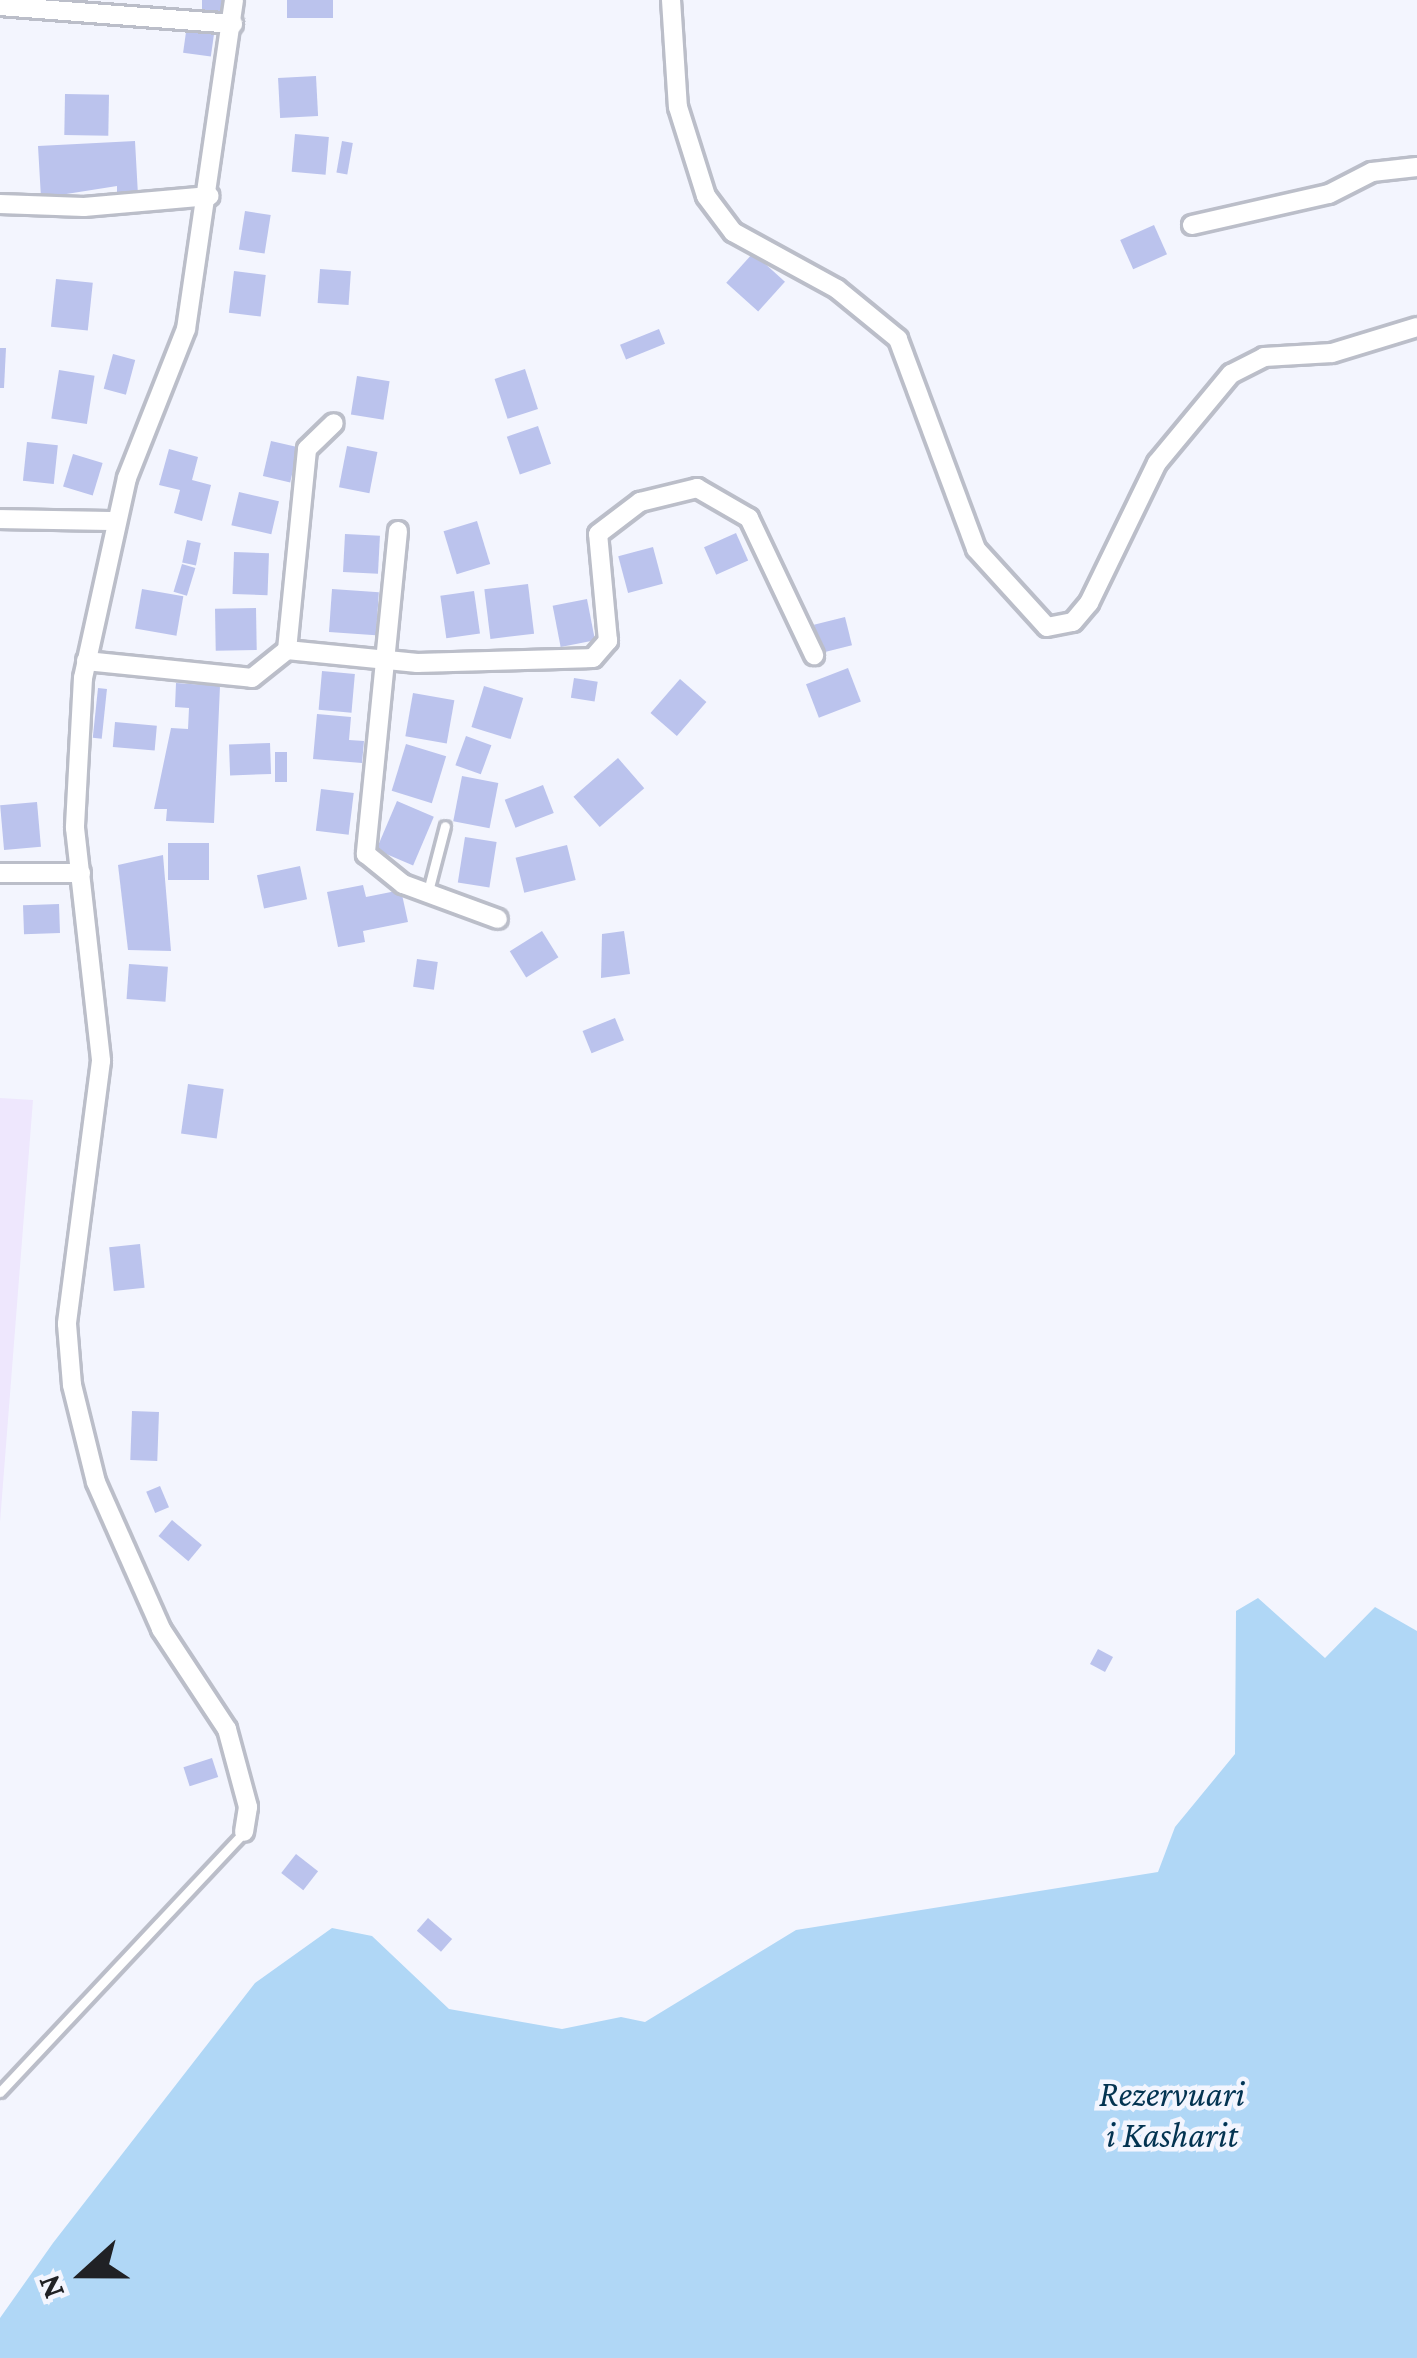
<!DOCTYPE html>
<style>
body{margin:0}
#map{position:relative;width:1417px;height:2358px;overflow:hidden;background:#f3f5fe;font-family:"Crimson Pro",serif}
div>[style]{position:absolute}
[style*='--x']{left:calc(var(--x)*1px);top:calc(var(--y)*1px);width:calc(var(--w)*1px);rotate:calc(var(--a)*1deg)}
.commercial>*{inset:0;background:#eee7fd}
.water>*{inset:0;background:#b0d7f6}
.building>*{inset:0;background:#bbc3ed;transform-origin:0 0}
.roads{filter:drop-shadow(3px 0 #bbbec9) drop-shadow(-3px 0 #bbbec9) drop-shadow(0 3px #bbbec9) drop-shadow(0 -3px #bbbec9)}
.lane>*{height:9px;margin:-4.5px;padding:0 4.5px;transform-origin:4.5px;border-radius:4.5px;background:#fff}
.street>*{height:18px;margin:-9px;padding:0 9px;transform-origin:9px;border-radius:9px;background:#fff}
span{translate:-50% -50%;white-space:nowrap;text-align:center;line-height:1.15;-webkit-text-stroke:9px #f3f5fe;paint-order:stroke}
.water-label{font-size:36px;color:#033351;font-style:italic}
.north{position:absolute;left:24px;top:2214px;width:120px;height:120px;-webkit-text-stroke:9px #f3f5fe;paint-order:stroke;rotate:249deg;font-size:33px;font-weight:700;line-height:48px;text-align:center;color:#202125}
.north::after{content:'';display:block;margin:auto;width:42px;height:54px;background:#202125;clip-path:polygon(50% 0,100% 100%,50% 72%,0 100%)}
</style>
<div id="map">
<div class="commercial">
<i style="clip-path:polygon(0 1098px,33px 1100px,0 1522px)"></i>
</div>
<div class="water">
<i style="clip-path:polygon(1258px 1598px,1325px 1658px,1375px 1607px,1417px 1631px,1417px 2358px,0 2358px,0 2318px,53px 2243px,255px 1983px,332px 1928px,372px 1936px,449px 2009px,562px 2029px,621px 2017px,645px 2022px,796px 1930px,1158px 1872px,1175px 1827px,1235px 1754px,1236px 1611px)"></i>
</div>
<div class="building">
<i style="left:202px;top:0;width:21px;height:12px"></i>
<i style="left:287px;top:0;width:46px;height:18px"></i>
<i style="left:187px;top:25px;width:28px;height:28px;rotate:8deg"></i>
<i style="left:316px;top:76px;width:40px;height:38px;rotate:87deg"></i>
<i style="left:65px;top:94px;width:44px;height:41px;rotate:1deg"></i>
<i style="left:295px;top:134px;width:34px;height:38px;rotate:5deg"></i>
<i style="clip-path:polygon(135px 141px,138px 195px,117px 196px,117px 186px,41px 198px,38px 146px)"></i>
<i style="left:342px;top:141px;width:11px;height:32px;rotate:10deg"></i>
<i style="left:245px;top:211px;width:26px;height:39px;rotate:9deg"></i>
<i style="left:1154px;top:225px;width:32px;height:37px;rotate:66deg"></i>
<i style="left:753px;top:253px;width:43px;height:40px;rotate:42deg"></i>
<i style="left:320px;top:269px;width:31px;height:34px;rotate:4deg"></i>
<i style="left:234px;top:271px;width:32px;height:42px;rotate:7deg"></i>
<i style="left:56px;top:279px;width:37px;height:48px;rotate:6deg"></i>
<i style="left:659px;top:329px;width:16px;height:42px;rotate:68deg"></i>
<i style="clip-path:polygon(0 348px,6px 348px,4px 388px,0 388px)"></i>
<i style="left:113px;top:354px;width:23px;height:36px;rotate:15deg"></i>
<i style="left:525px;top:369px;width:42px;height:32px;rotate:72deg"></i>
<i style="left:59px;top:370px;width:36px;height:49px;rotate:9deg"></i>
<i style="left:357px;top:376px;width:33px;height:39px;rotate:9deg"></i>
<i style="left:538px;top:426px;width:40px;height:33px;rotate:71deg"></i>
<i style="left:271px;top:441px;width:28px;height:36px;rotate:13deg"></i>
<i style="left:27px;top:442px;width:31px;height:39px;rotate:6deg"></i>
<i style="left:347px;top:446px;width:31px;height:42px;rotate:11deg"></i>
<i style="clip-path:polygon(169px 449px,198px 457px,192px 480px,211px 485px,202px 521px,174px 513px,180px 490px,159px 485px)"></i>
<i style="left:73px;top:454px;width:31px;height:34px;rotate:17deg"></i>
<i style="left:239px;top:492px;width:41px;height:34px;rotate:13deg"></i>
<i style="left:477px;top:521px;width:45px;height:35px;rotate:73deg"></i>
<i style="left:736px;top:533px;width:30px;height:35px;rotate:66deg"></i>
<i style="left:345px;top:534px;width:35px;height:38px;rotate:3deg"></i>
<i style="left:187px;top:540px;width:14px;height:23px;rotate:12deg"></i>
<i style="left:653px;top:547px;width:38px;height:36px;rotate:75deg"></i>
<i style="left:234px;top:552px;width:35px;height:42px;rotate:2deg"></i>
<i style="left:182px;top:564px;width:14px;height:29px;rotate:17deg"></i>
<i style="left:528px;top:584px;width:50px;height:44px;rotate:83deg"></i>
<i style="left:142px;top:589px;width:42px;height:40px;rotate:10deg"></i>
<i style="left:332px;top:589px;width:47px;height:43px;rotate:4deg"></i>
<i style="left:474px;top:591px;width:43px;height:34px;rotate:82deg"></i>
<i style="left:587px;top:599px;width:42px;height:35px;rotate:79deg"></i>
<i style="left:256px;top:608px;width:42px;height:41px;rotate:89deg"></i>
<i style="left:845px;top:617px;width:29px;height:32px;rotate:76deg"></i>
<i style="left:848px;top:668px;width:36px;height:45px;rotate:69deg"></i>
<i style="left:322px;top:671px;width:33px;height:39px;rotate:5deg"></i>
<i style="left:574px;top:678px;width:24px;height:20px;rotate:9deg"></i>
<i style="left:680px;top:679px;width:35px;height:45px;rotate:41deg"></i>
<i style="clip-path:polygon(176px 683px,220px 686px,214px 823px,166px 821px,167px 809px,154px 809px,171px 728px,188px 729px,189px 708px,175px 707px)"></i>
<i style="left:484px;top:686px;width:41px;height:43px;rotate:17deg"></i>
<i style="left:98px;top:688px;width:9px;height:50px;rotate:6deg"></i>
<i style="left:413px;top:693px;width:42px;height:44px;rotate:10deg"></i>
<i style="clip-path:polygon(317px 714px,351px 717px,349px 740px,364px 741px,362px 763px,313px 759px)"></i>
<i style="left:115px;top:722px;width:42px;height:25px;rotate:5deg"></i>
<i style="left:466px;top:736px;width:27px;height:31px;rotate:20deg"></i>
<i style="left:270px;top:743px;width:31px;height:41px;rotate:88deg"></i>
<i style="left:406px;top:744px;width:42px;height:49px;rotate:17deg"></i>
<i style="left:275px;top:752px;width:12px;height:30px"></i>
<i style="left:618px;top:758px;width:40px;height:59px;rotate:49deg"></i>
<i style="left:462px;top:776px;width:37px;height:46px;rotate:11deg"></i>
<i style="left:543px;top:785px;width:30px;height:41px;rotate:69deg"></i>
<i style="left:321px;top:789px;width:33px;height:42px;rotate:7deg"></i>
<i style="left:397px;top:801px;width:40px;height:53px;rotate:23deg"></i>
<i style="left:37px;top:802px;width:45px;height:37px;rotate:85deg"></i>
<i style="left:465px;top:837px;width:32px;height:46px;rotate:9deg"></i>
<i style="left:209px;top:843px;width:37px;height:41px;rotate:90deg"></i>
<i style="left:567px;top:845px;width:36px;height:53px;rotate:76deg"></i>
<i style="clip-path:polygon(163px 855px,171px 951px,128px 950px,118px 865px)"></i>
<i style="left:300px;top:866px;width:34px;height:44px;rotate:78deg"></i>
<i style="clip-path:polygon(363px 885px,366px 897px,401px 890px,408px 922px,363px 931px,365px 942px,338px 947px,327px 892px)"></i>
<i style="left:59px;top:904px;width:29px;height:36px;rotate:88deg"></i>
<i style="left:542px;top:931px;width:31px;height:38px;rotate:58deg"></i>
<i style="clip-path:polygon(624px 931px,630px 974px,601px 978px,602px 934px)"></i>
<i style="left:417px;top:959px;width:21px;height:28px;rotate:8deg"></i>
<i style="left:129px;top:964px;width:39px;height:35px;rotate:4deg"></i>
<i style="left:615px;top:1018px;width:24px;height:35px;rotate:68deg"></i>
<i style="left:188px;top:1084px;width:36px;height:50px;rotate:8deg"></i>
<i style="left:140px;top:1244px;width:44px;height:31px;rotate:84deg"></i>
<i style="left:132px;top:1411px;width:27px;height:49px;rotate:2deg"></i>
<i style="left:160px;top:1486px;width:23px;height:15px;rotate:67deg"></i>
<i style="left:172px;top:1520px;width:39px;height:21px;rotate:40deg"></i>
<i style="left:1098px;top:1649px;width:17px;height:17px;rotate:28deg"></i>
<i style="left:212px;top:1758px;width:20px;height:30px;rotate:72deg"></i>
<i style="left:296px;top:1854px;width:28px;height:24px;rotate:38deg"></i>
<i style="left:428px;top:1918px;width:32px;height:17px;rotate:41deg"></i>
</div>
<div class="roads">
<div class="lane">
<i style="--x:427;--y:895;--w:71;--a:-75.4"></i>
<i style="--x:0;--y:2092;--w:357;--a:-46.8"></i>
</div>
<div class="street">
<i style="--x:234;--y:0;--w:332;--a:98.3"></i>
<i style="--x:186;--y:329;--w:160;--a:111.6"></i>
<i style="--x:127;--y:478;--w:205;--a:102.4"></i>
<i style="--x:83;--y:678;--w:150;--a:93.1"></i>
<i style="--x:75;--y:828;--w:234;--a:83.6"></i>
<i style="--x:101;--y:1061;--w:265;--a:97.4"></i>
<i style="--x:67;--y:1324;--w:61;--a:85.3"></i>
<i style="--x:72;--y:1385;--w:100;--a:76.1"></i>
<i style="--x:96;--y:1482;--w:161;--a:66.1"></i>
<i style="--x:161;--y:1629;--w:120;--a:56.6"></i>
<i style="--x:227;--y:1729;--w:81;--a:74.9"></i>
<i style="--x:248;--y:1807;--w:25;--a:99"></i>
<i style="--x:671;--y:0;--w:107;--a:86.3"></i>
<i style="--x:678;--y:107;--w:93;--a:72.5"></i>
<i style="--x:706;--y:196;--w:45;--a:53.1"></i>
<i style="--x:733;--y:232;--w:119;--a:28.7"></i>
<i style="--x:837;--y:289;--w:79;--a:39.3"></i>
<i style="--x:898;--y:339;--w:224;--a:69.6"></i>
<i style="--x:976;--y:549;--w:105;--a:47.7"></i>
<i style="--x:1047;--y:627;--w:26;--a:-11"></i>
<i style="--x:1073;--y:622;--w:25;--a:-50"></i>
<i style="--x:1089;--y:603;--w:156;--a:-64.1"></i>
<i style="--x:1157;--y:463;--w:116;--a:-50.3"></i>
<i style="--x:1231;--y:374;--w:37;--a:-27"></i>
<i style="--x:1264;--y:357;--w:68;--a:-3.4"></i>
<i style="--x:1332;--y:353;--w:89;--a:-17"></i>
<i style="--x:0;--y:6;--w:234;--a:4.4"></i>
<i style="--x:0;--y:204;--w:84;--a:2"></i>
<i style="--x:84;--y:207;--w:126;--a:-5"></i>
<i style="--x:1192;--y:225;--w:140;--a:-12.8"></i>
<i style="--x:1329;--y:194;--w:48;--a:-27.1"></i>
<i style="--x:1372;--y:172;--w:45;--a:-6.3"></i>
<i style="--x:0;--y:519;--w:115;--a:1"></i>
<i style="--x:398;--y:531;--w:325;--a:95.7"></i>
<i style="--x:366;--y:854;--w:48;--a:39"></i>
<i style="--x:403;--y:884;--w:101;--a:20.2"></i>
<i style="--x:287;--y:650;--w:202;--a:-84.3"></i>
<i style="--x:307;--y:449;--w:37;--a:-44"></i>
<i style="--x:86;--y:661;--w:167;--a:5.8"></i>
<i style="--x:252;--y:678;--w:45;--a:-38.7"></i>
<i style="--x:287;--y:650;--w:131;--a:5.7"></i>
<i style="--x:417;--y:663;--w:176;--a:-1.6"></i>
<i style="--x:593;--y:658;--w:23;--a:-49"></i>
<i style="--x:608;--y:641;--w:107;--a:-95.3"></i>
<i style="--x:598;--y:534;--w:53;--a:-37.3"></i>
<i style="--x:640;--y:502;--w:59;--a:-13.8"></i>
<i style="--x:697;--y:488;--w:60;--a:30"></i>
<i style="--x:749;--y:518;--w:152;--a:64.6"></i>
<i style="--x:0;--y:873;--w:81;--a:0"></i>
</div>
</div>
<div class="water-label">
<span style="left:1172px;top:2115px">Rezervuari<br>i Kasharit</span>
</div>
<div class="north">N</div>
</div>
